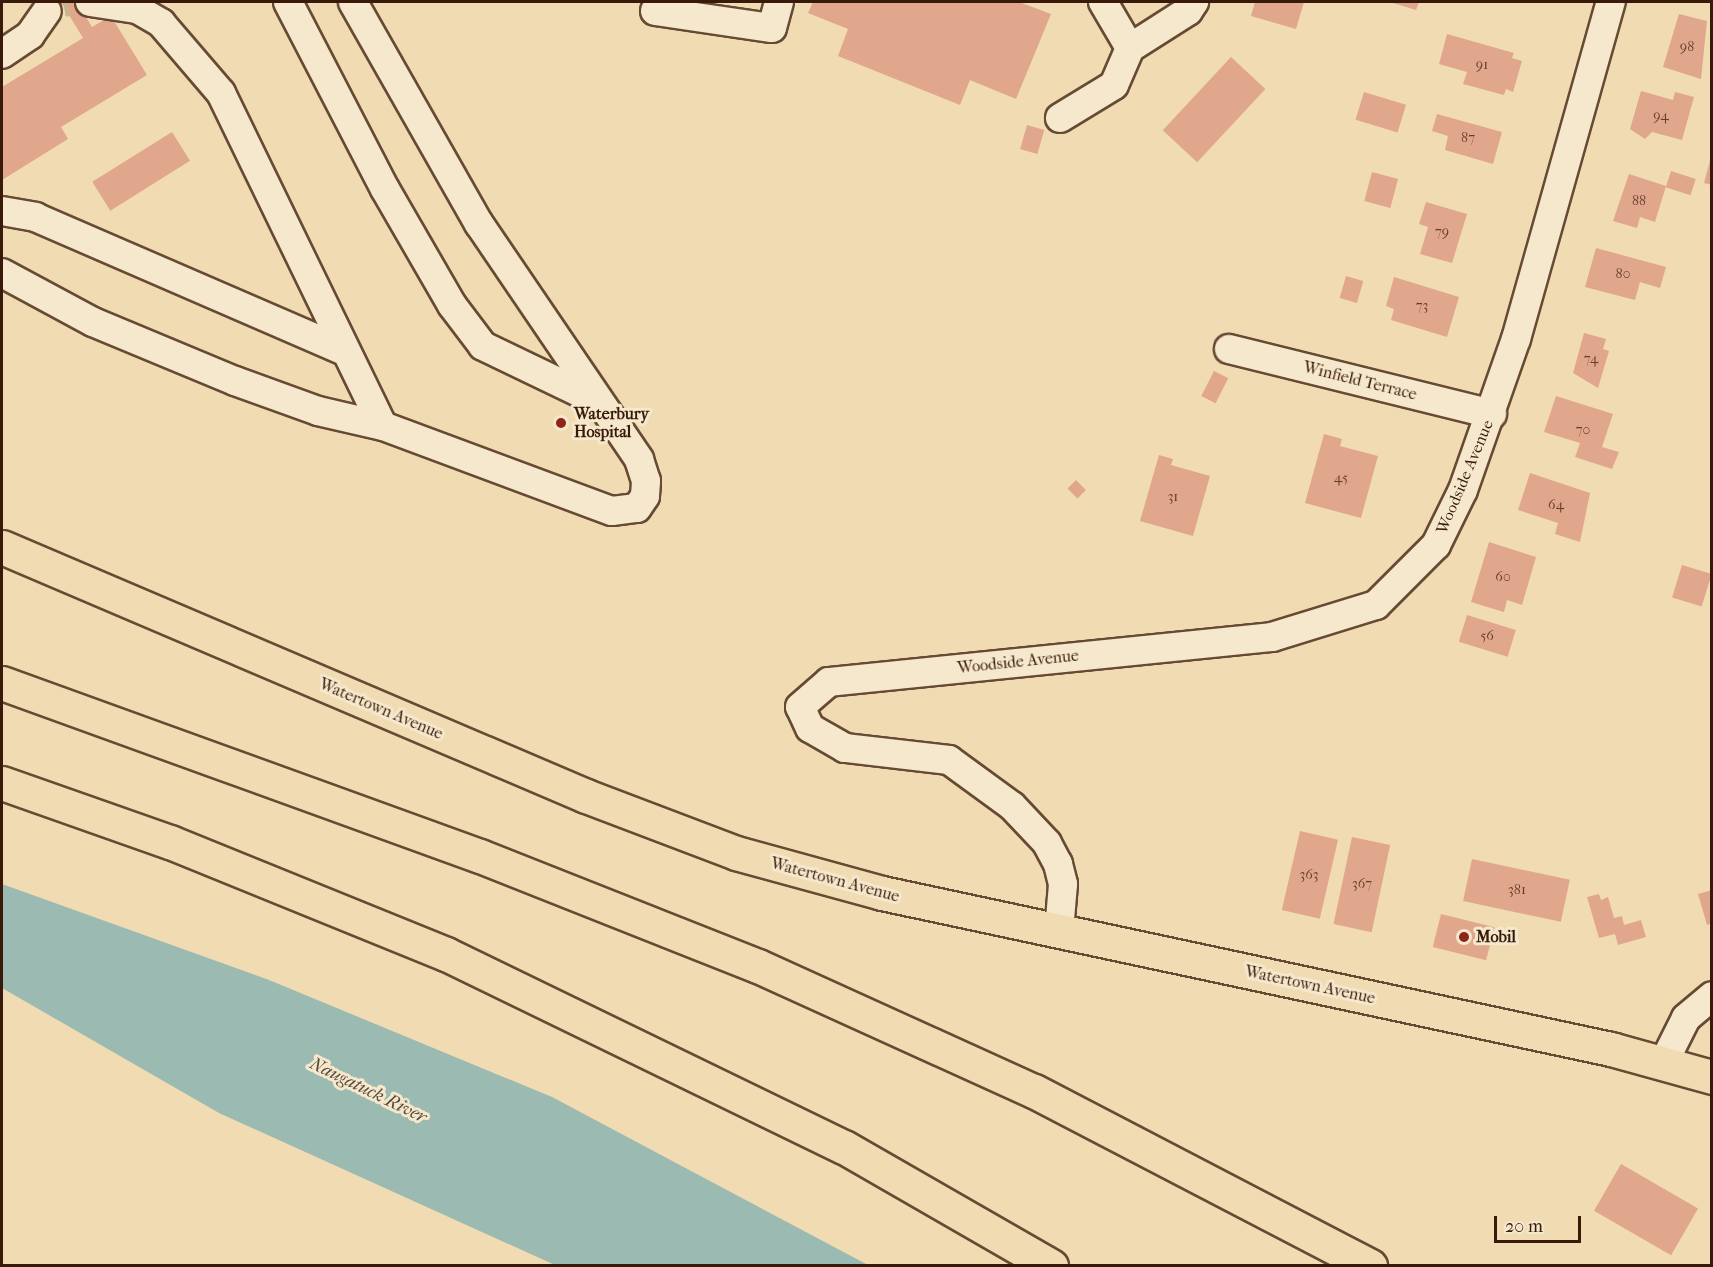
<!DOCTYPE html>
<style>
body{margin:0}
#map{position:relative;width:1713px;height:1267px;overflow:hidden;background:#f0dbb2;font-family:"IM FELL French Canon",serif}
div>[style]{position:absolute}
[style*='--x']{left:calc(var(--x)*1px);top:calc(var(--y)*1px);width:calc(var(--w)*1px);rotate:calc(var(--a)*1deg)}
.water>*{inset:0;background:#9bbab1}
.building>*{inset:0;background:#e1a78d;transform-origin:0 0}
.minor-tunnel>*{height:28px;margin-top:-14px;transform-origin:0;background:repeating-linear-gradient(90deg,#cbb490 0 28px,transparent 0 42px)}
.roads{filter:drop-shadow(2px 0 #674a33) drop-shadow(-2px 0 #674a33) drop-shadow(0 2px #674a33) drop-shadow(0 -2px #674a33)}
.minor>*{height:28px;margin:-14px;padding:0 14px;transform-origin:14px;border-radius:14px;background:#f5e8cd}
.major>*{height:33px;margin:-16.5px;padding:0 16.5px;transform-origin:16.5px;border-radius:16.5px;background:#f0dbb2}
.highway>*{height:33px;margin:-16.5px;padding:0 16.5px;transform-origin:16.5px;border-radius:16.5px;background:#f0dbb2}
.dots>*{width:16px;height:16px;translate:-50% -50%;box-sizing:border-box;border:3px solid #f5e8cd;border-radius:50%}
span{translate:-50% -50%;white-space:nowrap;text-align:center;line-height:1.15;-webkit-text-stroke:6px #f5e8cd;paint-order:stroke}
.number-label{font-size:14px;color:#633c2a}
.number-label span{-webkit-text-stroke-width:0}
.street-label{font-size:16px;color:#391909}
.poi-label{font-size:16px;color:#391909;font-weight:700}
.left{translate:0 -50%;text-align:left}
.water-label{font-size:18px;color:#56493b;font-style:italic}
.frame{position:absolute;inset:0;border:3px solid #391909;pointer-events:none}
.scale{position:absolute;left:1494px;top:1216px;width:87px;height:27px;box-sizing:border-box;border:3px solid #391909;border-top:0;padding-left:8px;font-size:18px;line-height:21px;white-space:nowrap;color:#391909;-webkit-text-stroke:4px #f5e8cd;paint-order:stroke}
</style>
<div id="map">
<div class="water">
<i style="clip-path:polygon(2px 884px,269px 980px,552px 1097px,868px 1265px,555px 1265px,219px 1113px,2px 988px)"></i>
</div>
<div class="building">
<i style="clip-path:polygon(61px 2px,77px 2px,92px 27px,111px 16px,147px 75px,61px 127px,68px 139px,2px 180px,2px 87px,83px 38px)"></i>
<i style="clip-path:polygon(813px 2px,1019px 2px,1051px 14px,1016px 99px,970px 80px,960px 105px,838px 56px,848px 29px,808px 13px)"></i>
<i style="clip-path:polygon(1255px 2px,1304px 2px,1296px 29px,1251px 16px)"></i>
<i style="clip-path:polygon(1390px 2px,1419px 2px,1416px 10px)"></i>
<i style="clip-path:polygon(1679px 14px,1707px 21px,1701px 79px,1663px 67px)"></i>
<i style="clip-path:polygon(1447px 34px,1514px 53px,1512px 58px,1522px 61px,1513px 92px,1506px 89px,1504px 95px,1463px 84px,1467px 72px,1439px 64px)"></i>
<i style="left:1231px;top:57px;width:47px;height:100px;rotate:43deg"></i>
<i style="clip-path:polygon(1641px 91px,1673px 100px,1675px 92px,1694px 97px,1682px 140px,1652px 132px,1645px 139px,1630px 129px)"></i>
<i style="left:1364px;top:92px;width:44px;height:29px;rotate:17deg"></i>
<i style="clip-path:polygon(1437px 114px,1502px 132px,1493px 164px,1445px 150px,1448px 136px,1432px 131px)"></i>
<i style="left:1027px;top:125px;width:18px;height:25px;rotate:16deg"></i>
<i style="left:172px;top:132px;width:34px;height:94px;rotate:58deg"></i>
<i style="clip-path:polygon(1711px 157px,1712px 157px,1712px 185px,1704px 183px)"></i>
<i style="left:1671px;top:171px;width:26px;height:17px;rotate:18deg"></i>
<i style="left:1372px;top:172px;width:27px;height:30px;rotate:15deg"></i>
<i style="clip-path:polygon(1629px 174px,1666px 186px,1655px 222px,1640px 217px,1637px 228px,1613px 221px)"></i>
<i style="clip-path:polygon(1426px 202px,1467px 214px,1452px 263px,1420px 254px,1428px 227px,1419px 224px)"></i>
<i style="clip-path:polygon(1596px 248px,1666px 267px,1660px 288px,1640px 282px,1635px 300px,1585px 287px)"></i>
<i style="left:1346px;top:276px;width:18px;height:23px;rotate:16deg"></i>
<i style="clip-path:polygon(1394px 277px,1459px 297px,1447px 337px,1391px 320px,1394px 309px,1386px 306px)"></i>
<i style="clip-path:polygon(1584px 333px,1606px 339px,1603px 349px,1609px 351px,1598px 388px,1573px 373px)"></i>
<i style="left:1214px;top:371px;width:16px;height:28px;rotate:27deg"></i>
<i style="clip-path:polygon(1556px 396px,1613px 414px,1602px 447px,1619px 452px,1612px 469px,1575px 457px,1580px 443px,1544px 432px)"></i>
<i style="clip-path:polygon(1324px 434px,1342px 439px,1340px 446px,1378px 456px,1361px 518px,1305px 503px)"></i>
<i style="clip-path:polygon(1159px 455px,1173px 459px,1171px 465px,1210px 476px,1193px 536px,1140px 521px)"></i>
<i style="clip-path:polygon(1530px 473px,1590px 493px,1580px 542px,1555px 534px,1558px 523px,1518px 510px)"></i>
<i style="left:1076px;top:480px;width:14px;height:12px;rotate:45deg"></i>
<i style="clip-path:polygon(1489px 542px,1536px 557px,1522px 605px,1507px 600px,1504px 612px,1471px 602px)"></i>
<i style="left:1682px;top:565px;width:31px;height:34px;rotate:17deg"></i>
<i style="left:1467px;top:615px;width:51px;height:28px;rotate:17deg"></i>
<i style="left:1300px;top:831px;width:39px;height:81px;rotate:13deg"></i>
<i style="left:1352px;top:837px;width:39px;height:89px;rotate:12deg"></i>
<i style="left:1472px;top:859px;width:100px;height:43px;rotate:12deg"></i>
<i style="clip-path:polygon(1712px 890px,1712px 923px,1707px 925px,1698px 894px)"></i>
<i style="clip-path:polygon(1599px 894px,1601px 900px,1608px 897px,1614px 918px,1622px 916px,1624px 925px,1641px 920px,1646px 937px,1618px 945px,1615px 934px,1599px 938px,1587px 897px)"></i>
<i style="left:1441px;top:914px;width:55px;height:34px;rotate:14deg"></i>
<i style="left:1621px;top:1164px;width:89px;height:54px;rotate:30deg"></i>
</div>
<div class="minor-tunnel">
<i style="--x:63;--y:3;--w:5;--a:-11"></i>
</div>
<div class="roads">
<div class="minor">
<i style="--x:90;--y:2;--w:48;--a:8.5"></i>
<i style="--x:137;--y:9;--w:28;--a:30"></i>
<i style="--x:161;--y:23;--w:92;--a:49.4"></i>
<i style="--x:221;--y:93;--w:370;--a:64.1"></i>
<i style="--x:288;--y:2;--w:211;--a:62.6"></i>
<i style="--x:385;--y:189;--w:134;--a:60"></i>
<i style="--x:452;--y:305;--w:51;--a:52.9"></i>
<i style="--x:483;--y:346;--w:122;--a:25.7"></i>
<i style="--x:1103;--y:2;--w:53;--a:59.6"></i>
<i style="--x:1130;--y:48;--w:69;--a:-32.5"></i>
<i style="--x:1188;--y:11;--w:11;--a:-56"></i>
<i style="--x:655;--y:11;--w:118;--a:8.3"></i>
<i style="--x:772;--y:28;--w:27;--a:-75"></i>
<i style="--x:2;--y:54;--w:34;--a:-34"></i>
<i style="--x:30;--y:35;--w:29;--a:-55"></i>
<i style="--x:1060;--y:118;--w:63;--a:-31.4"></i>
<i style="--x:1114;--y:85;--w:40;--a:-66.6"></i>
<i style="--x:2;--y:211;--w:34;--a:10"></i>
<i style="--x:35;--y:217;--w:335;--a:23.4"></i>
<i style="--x:2;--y:273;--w:103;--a:28.3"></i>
<i style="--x:93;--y:322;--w:154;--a:22.6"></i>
<i style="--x:235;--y:381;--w:88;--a:19.9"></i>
<i style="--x:318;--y:411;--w:67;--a:13"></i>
<i style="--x:383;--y:426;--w:244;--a:20.4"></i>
<i style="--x:612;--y:511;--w:25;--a:-7"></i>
<i style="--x:637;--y:508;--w:14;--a:-56"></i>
<i style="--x:645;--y:496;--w:15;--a:-86"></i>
<i style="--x:646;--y:481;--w:23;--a:-108"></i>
<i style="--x:639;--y:459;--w:284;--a:-124.2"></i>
<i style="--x:479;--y:224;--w:255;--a:-119.6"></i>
<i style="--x:1229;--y:349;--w:271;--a:13.9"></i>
<i style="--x:1059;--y:931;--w:47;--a:-85.1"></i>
<i style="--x:1063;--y:884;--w:21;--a:-104"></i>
<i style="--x:1058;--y:864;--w:24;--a:-118"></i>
<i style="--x:1047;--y:843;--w:51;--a:-133.4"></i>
<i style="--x:1012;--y:806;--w:78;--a:-143.9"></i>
<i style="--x:949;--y:760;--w:105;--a:-173.4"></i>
<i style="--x:845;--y:748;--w:40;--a:-150.3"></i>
<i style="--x:810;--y:728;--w:23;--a:-115"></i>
<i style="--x:800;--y:707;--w:38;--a:-41"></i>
<i style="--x:829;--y:682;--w:445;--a:-5.8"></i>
<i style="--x:1272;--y:637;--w:109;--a:-17.1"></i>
<i style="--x:1376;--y:605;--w:85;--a:-45"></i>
<i style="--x:1436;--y:545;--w:61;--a:-63.9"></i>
<i style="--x:1463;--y:490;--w:160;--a:-70.7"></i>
<i style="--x:1516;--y:339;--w:350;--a:-74.3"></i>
<i style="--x:1664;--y:1062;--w:49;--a:-63.4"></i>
<i style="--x:1686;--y:1018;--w:34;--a:-40"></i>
</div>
<div class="major">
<i style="--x:2;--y:547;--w:635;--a:23.09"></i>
<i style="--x:586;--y:796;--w:160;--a:20.8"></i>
<i style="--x:736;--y:853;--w:151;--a:15.3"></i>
<i style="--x:882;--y:893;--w:746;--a:12.08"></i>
<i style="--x:1611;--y:1049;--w:105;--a:15.5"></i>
</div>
<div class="highway">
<i style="--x:2;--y:683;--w:508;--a:19.9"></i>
<i style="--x:480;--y:856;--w:299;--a:21.6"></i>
<i style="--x:758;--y:966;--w:303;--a:24.4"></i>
<i style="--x:1034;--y:1091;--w:379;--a:27.5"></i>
<i style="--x:2;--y:783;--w:178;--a:19.4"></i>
<i style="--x:170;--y:842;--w:298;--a:22.1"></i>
<i style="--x:446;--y:954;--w:442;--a:25.9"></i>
<i style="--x:844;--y:1147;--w:239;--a:29.9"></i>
</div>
</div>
<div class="dots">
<i style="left:561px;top:423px;background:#8f2418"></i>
<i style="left:1464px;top:937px;background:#8f2418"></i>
</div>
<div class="number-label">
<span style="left:1687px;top:47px">98</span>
<span style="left:1482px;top:65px">91</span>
<span style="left:1661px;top:116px">94</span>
<span style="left:1468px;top:138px">87</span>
<span style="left:1639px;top:201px">88</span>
<span style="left:1442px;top:232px">79</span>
<span style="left:1623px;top:274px">80</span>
<span style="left:1422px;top:306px">73</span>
<span style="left:1591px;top:359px">74</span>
<span style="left:1583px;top:430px">70</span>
<span style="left:1341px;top:478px">45</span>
<span style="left:1173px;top:497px">31</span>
<span style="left:1556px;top:505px">64</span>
<span style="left:1503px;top:577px">60</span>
<span style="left:1487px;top:636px">56</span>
<span style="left:1309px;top:875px">363</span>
<span style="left:1362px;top:884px">367</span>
<span style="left:1517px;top:890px">381</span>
</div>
<div class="street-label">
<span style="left:1360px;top:381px;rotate:14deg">Winfield Terrace</span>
<span style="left:1465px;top:477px;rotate:-67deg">Woodside Avenue</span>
<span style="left:1018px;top:662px;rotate:-6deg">Woodside Avenue</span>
<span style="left:381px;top:709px;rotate:23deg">Watertown Avenue</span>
<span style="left:835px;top:880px;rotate:15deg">Watertown Avenue</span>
<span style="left:1310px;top:985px;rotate:12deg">Watertown Avenue</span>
</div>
<div class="poi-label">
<span class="left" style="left:574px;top:423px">Waterbury<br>Hospital</span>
<span class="left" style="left:1476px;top:937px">Mobil</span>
</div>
<div class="water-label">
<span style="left:368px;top:1091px;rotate:26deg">Naugatuck River</span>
</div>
<div class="frame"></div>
<div class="scale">20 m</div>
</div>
